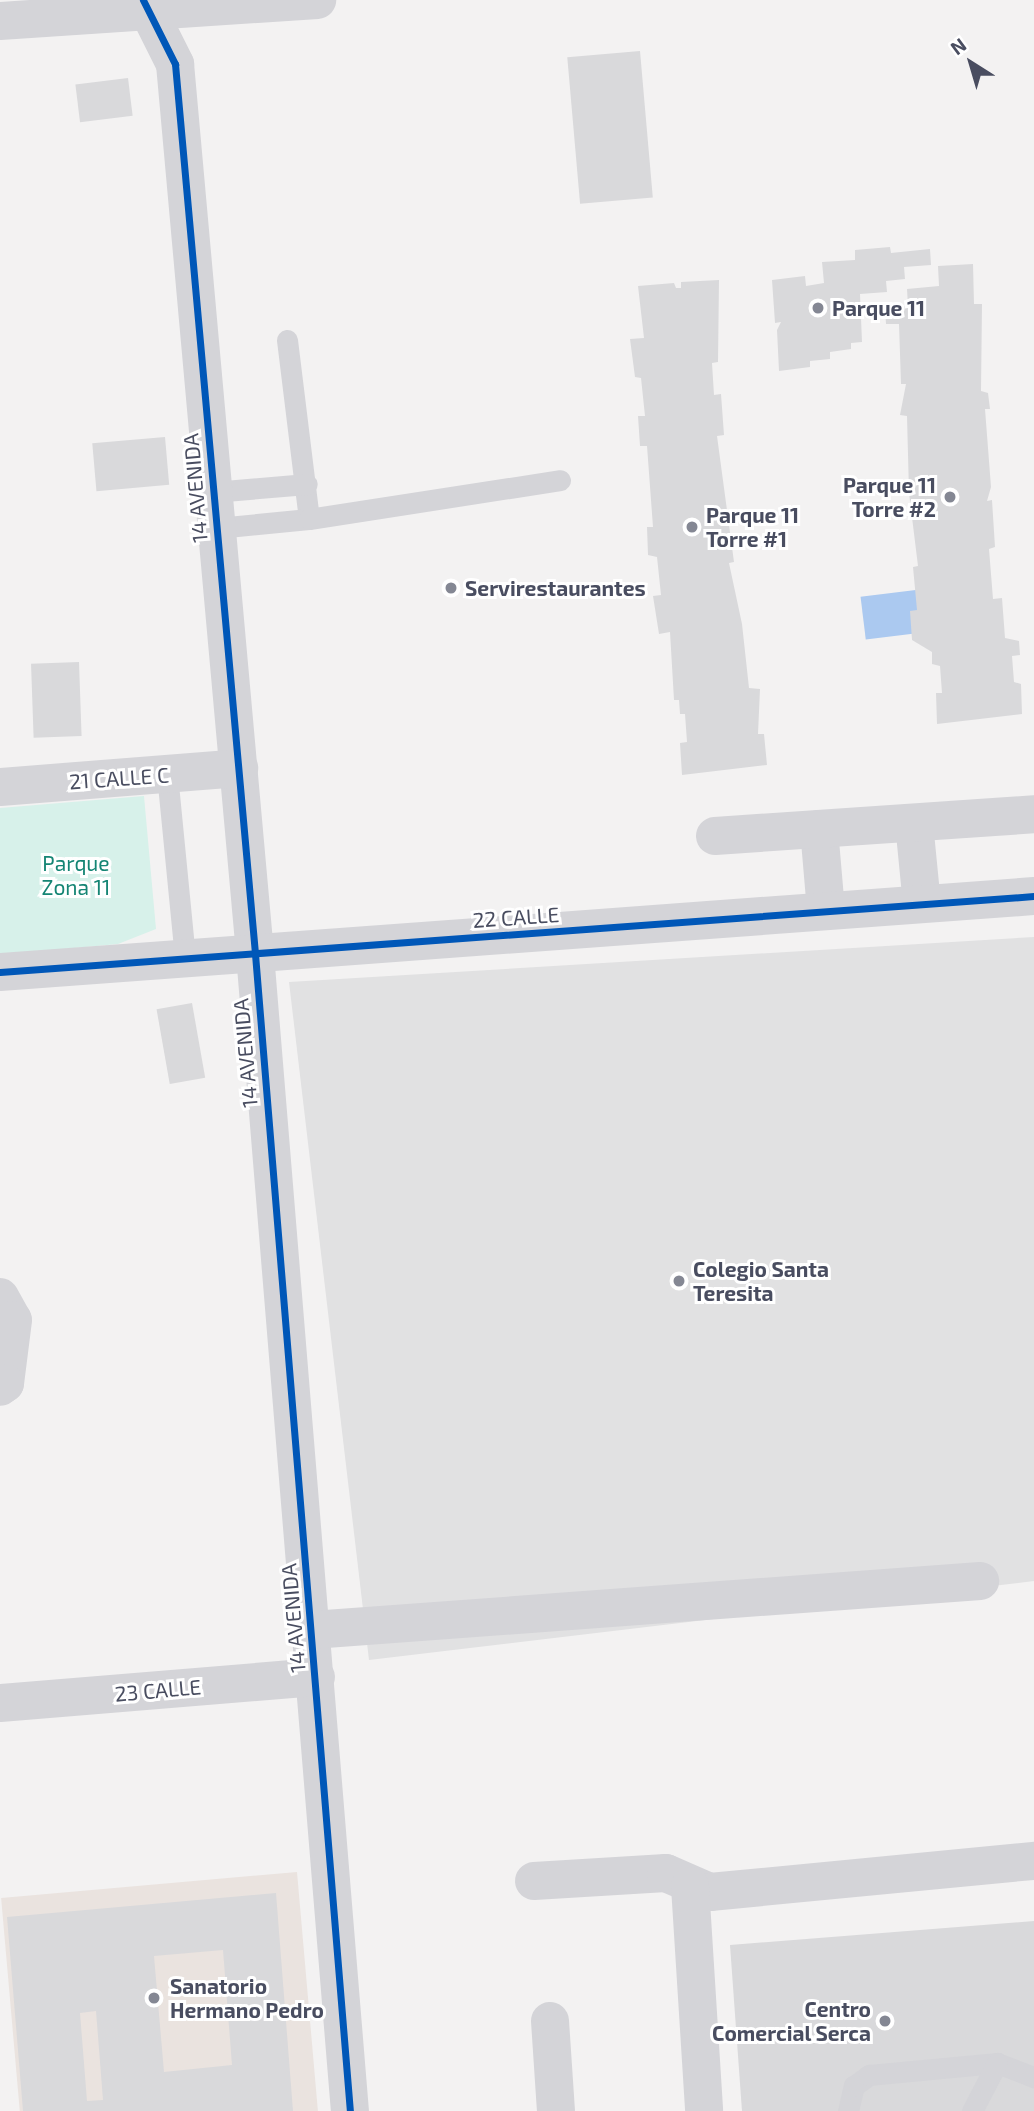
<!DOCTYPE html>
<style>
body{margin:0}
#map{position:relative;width:1034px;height:2111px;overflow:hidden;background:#f3f2f2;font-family:"Exo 2",sans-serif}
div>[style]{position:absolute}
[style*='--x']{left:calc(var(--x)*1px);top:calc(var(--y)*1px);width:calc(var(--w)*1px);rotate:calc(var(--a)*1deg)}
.education>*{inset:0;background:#e1e1e2}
.medical>*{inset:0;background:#eae3df;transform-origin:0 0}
.green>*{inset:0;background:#d7f1ea}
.water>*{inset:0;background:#abc9f0;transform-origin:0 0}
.building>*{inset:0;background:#d9d9db;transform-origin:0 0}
.service>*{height:21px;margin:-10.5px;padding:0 10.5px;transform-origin:10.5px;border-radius:10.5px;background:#d4d4d8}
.minor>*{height:38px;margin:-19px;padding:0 19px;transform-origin:19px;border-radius:19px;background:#d4d4d8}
.cycleway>*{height:7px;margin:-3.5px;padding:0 3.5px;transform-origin:3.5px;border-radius:3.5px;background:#0057b8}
.dots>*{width:19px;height:19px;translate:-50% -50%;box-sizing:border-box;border:4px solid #fff;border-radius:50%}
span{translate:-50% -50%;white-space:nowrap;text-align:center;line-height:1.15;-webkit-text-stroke:6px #fff;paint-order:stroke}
.poi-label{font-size:21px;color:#494d60;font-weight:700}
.left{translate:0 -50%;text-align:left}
.right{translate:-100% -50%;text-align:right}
.street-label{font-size:21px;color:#494d60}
.park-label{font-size:21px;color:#158574}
.north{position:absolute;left:936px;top:28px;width:70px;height:70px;-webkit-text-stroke:5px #fff;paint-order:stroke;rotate:323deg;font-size:19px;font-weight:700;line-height:28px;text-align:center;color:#494d60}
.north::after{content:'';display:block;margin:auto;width:24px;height:32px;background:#494d60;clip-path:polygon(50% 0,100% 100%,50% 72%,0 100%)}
</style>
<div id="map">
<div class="education">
<i style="clip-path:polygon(1034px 937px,1034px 1581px,369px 1660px,289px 982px)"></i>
</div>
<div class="medical">
<i style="left:297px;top:1872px;width:240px;height:297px;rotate:85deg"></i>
</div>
<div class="green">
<i style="clip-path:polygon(144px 796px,156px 929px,118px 944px,0 955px,0 808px)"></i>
</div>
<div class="water">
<i style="left:932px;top:588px;width:43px;height:72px;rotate:83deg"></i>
</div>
<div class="building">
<i style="left:640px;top:51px;width:147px;height:73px;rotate:85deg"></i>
<i style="left:128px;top:78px;width:38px;height:53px;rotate:83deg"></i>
<i style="clip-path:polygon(890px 247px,891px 253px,930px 249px,931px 265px,904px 267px,905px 279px,886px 281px,887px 292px,860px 294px,862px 342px,851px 343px,851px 349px,830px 352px,830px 359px,810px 361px,810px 367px,779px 371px,777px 330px,781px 322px,775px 323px,772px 280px,805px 276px,806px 286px,824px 283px,822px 262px,855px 260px,855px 250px)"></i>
<i style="clip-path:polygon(973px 264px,974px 304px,982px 304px,981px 391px,988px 393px,990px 409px,985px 409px,991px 487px,987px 501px,992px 500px,995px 547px,989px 549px,993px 599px,1002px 598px,1005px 638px,1019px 641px,1020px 655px,1012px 656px,1014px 682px,1021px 684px,1022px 714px,937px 724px,936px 693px,942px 693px,940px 666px,932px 664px,932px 652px,912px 640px,910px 611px,917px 610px,913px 567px,918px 566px,909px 493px,907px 416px,900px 415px,906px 384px,901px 384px,899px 324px,886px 324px,885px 308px,908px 306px,907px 289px,939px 286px,938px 266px)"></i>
<i style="clip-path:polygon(719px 280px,718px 362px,712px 363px,714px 395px,721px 394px,724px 435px,717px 436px,734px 562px,729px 563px,742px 624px,749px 688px,760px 689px,758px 734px,764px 734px,767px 765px,682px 775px,680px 743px,687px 742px,685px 714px,680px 714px,679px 700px,674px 700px,670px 632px,659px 634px,653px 596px,661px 595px,657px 557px,648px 555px,647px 527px,653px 527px,647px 446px,640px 446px,638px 416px,645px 416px,641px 378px,635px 377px,630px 339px,644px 338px,638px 286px,674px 283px,676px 288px,681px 288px,681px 282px)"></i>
<i style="left:165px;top:437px;width:48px;height:73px;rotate:85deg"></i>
<i style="left:79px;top:662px;width:74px;height:48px;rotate:88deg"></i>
<i style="left:192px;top:1003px;width:76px;height:36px;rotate:80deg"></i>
<i style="clip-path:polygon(evenodd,276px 1893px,293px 2111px,23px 2111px,7px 1917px,276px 1893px,223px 1950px,232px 2065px,164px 2072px,154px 1956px,223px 1950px,276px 1893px,96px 2011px,103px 2100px,87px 2101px,80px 2013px,96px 2011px)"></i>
<i style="clip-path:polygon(1034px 1921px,1034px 2111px,742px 2111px,730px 1945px)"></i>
</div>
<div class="service">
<i style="--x:287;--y:340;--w:180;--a:83"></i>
<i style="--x:213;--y:492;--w:94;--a:-4.9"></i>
<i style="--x:217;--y:528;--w:92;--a:-5.6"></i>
<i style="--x:309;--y:519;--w:254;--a:-8.8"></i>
<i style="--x:167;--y:774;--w:185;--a:84.4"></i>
<i style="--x:848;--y:2111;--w:26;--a:-77"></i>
<i style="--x:854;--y:2086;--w:19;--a:-36"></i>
<i style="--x:869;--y:2075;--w:129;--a:-5.4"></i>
<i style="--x:997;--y:2063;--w:40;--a:21"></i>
<i style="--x:972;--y:2111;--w:54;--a:-62.5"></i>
</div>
<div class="minor">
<i style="--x:143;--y:0;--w:72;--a:63.4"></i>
<i style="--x:175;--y:64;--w:894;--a:84.86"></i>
<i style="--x:255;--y:954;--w:1161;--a:85.31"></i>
<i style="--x:0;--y:21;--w:318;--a:-3.8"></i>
<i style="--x:0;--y:787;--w:240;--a:-4.5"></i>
<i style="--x:914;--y:823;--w:81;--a:84.4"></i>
<i style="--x:819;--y:829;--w:82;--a:85.1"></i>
<i style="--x:715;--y:836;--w:320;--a:-3.9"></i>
<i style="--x:0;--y:972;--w:1037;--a:-4.2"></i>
<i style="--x:0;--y:1297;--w:26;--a:61"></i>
<i style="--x:13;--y:1320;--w:64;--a:97.2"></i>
<i style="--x:5;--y:1383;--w:6;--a:141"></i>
<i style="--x:312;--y:1630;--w:670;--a:-4.2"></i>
<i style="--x:0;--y:1703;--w:317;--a:-4.7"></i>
<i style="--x:534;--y:1881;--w:132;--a:-3.5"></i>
<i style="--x:666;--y:1873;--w:48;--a:23.4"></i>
<i style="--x:710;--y:1892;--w:325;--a:-5.5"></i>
<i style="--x:690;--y:1886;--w:225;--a:86.4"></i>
<i style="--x:550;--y:2021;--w:90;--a:86.2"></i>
</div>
<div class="cycleway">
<i style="--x:143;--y:0;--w:72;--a:63.4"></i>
<i style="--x:175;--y:64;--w:894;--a:84.86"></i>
<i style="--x:255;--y:954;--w:1161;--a:85.31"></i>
<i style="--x:0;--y:972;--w:1037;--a:-4.2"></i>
</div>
<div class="dots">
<i style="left:818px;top:308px;background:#848793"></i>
<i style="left:950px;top:497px;background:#848793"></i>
<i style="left:692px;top:527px;background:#848793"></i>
<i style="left:451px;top:588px;background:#848793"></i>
<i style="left:679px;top:1281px;background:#848793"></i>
<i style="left:154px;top:1998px;background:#848793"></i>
<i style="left:885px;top:2021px;background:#848793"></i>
</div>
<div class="poi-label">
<span class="left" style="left:832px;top:308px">Parque 11</span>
<span class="right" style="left:936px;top:497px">Parque 11<br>Torre #2</span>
<span class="left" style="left:706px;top:527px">Parque 11<br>Torre #1</span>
<span class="left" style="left:465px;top:588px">Servirestaurantes</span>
<span class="left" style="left:693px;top:1281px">Colegio Santa<br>Teresita</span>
<span class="left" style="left:170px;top:1998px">Sanatorio<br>Hermano Pedro</span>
<span class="right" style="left:871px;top:2021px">Centro<br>Comercial Serca</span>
</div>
<div class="street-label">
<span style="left:195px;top:488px;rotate:-95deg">14 AVENIDA</span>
<span style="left:119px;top:778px;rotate:-4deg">21 CALLE C</span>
<span style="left:516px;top:917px;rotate:-4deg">22 CALLE</span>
<span style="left:245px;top:1053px;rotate:-95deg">14 AVENIDA</span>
<span style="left:293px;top:1618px;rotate:-95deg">14 AVENIDA</span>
<span style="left:158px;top:1690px;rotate:-5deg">23 CALLE</span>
</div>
<div class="park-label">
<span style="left:76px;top:875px">Parque<br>Zona 11</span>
</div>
<div class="north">N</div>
</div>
